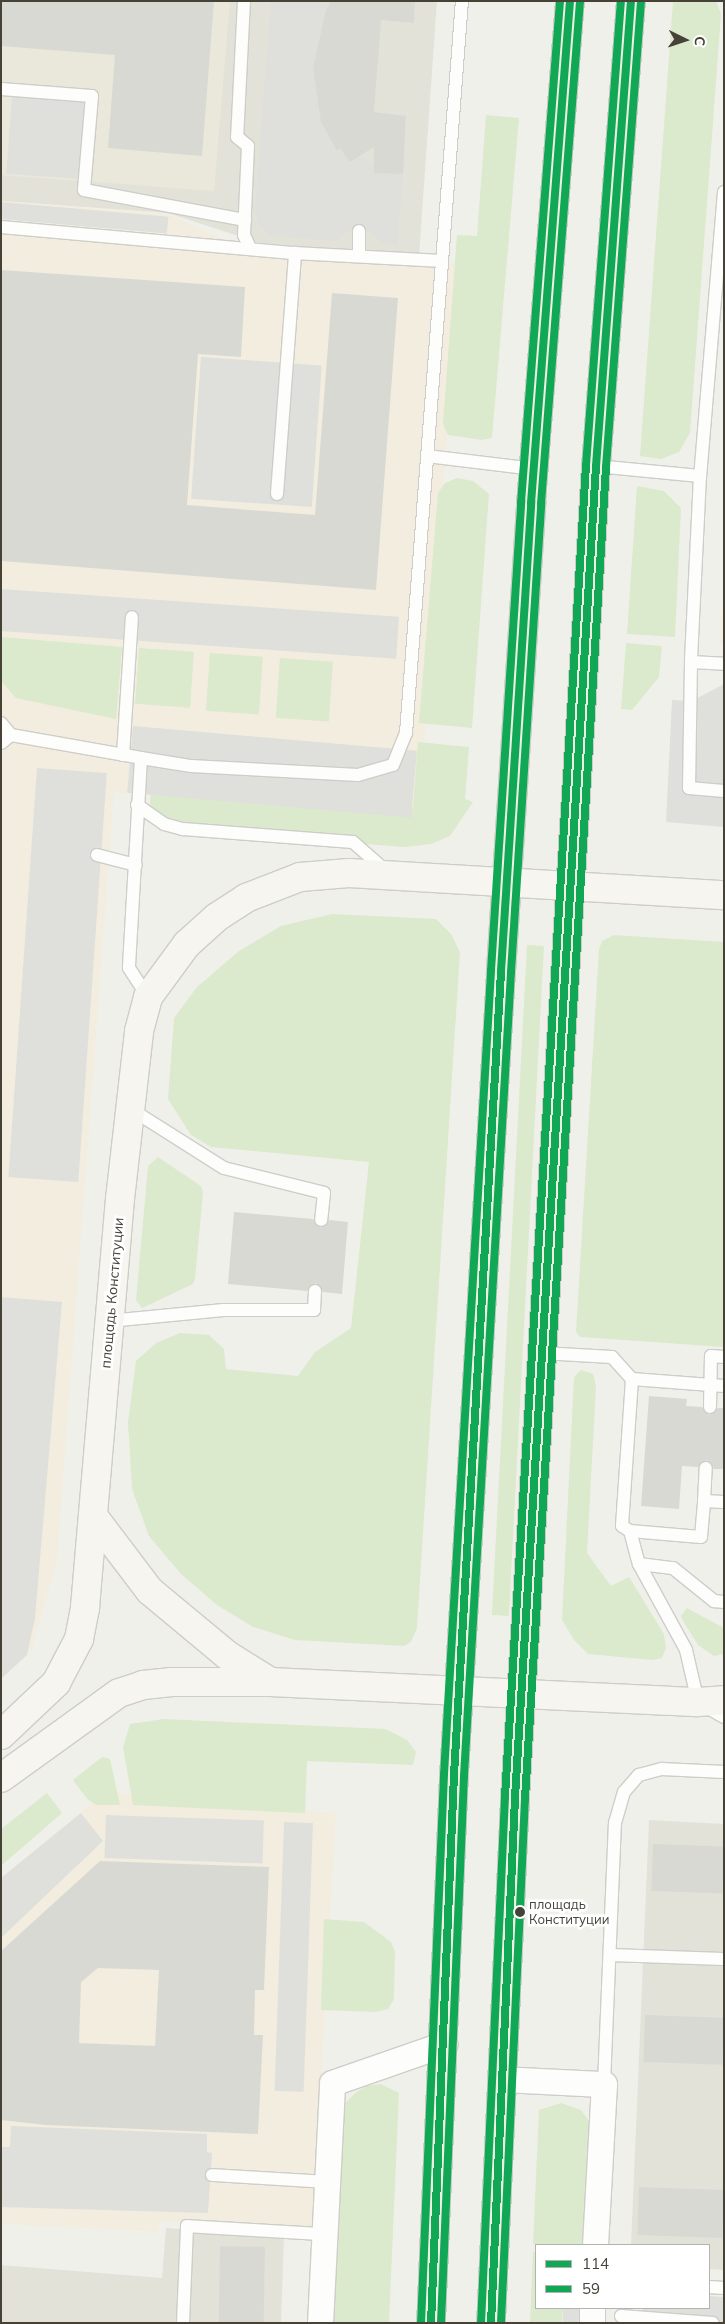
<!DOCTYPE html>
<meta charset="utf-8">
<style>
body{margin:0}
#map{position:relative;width:725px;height:2324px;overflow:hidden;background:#f0f0eb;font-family:Mulish,sans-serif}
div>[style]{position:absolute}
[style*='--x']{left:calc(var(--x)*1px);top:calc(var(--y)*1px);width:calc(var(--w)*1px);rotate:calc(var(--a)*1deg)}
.residential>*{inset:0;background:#e3e2d9}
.commercial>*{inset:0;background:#f2eddf}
.education>*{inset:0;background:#eae8db}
.green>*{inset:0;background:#dbe9cd;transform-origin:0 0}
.parking>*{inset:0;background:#dfdfdb;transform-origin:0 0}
.building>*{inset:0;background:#d9d9d4;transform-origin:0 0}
.roads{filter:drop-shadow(1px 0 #cecdc9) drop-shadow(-1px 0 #cecdc9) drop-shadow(0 1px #cecdc9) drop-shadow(0 -1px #cecdc9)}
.service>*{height:12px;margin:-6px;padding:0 6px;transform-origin:6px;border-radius:6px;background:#fdfdfc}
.minor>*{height:25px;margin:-12.5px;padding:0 12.5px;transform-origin:12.5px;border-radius:12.5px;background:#fdfdfc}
.secondary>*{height:28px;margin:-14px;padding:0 14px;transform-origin:14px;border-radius:14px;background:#f6f5ef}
.primary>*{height:28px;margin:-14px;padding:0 14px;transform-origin:14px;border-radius:14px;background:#f0eee4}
.bus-1>*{height:8px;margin:-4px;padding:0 4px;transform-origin:4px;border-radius:4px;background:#10a855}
.bus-2>*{height:8px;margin:-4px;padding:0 4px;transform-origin:4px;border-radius:4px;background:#10a855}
.bus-3>*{height:8px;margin:-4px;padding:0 4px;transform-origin:4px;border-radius:4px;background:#10a855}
.dots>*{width:14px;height:14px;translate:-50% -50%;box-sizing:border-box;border:2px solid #fff;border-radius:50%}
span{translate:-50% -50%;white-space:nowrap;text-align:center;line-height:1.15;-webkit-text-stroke:5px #fff;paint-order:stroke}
.bus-label{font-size:13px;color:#464238}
.left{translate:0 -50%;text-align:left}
.street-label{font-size:14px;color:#464238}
.frame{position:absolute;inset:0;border:2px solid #464238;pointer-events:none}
.legend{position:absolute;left:535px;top:2244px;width:175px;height:65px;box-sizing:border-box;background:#fff;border:1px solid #b5b3af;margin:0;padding:6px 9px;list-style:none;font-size:15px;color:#464238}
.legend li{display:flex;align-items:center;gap:10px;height:25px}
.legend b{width:25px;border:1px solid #b5b3af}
.north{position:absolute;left:660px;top:15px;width:50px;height:50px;-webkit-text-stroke:4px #fff;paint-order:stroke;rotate:94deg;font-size:14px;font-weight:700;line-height:20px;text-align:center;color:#464238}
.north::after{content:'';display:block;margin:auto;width:18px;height:22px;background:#464238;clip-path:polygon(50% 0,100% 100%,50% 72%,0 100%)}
</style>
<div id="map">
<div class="residential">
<i style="clip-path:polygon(1px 1px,437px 1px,419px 256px,260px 243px,168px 213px,1px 201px)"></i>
<i style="clip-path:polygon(649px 1820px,724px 1824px,724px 2270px,709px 2269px,709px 2245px,631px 2245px)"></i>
<i style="clip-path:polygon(166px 2228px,284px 2236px,281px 2323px,1px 2323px,1px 2265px,162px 2278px)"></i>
</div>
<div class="commercial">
<i style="clip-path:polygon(1px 201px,168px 214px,245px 249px,460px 264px,419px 815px,114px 793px,57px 1562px,32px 1649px,1px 1677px)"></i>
<i style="clip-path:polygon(724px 585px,724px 643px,720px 643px)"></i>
<i style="clip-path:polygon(105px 1792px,336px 1813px,313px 2229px,160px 2221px,159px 2232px,1px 2224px,1px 1878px)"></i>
</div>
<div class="education">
<i style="clip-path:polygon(1px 1px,230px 1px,214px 191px,1px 175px)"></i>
</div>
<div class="green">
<i style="clip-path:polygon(673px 1px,716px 1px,721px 14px,690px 433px,679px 452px,661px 459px,640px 456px)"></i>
<i style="clip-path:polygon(486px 115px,519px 118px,492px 438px,482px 440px,448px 435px,443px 424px,457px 235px,477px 236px)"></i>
<i style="clip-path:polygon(457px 478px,473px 481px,489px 494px,472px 728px,419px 723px,438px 493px,445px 483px)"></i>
<i style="clip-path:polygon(637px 486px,664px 491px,681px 508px,675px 637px,627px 634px)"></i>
<i style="clip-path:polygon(1px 637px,122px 647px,116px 719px,16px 698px,1px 681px)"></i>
<i style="clip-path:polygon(626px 643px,662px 646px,659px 677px,632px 710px,621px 709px)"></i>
<i style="left:139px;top:648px;width:55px;height:56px;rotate:4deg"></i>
<i style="left:210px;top:653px;width:53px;height:58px;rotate:4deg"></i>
<i style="left:280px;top:658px;width:53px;height:60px;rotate:4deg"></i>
<i style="clip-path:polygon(418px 742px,469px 747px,465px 799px,473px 802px,450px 836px,431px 844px,405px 847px,173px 830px,149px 808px,151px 793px,160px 787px,413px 808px)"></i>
<i style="clip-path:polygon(332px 914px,436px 919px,451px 934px,460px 952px,417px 1628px,411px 1642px,404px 1646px,295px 1640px,253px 1627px,217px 1605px,181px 1574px,149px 1536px,132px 1489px,128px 1422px,136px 1361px,156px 1343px,180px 1333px,209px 1335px,224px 1349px,226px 1369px,298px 1376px,315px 1352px,351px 1328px,369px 1162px,211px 1147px,191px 1135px,168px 1099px,174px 1018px,197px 987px,239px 951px,281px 926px)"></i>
<i style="clip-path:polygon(614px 935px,724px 942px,724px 1347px,580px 1337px,576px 1332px,599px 949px,602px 941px)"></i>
<i style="left:527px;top:945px;width:17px;height:671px;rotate:3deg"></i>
<i style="clip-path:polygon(158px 1157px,201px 1186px,203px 1193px,195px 1279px,193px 1284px,142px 1308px,136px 1300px,148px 1166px)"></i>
<i style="clip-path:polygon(581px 1370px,593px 1374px,596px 1386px,587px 1553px,611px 1586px,629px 1577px,664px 1634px,666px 1648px,662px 1658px,652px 1660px,588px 1654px,574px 1640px,562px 1620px,574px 1377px)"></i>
<i style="clip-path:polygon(687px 1608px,724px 1628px,724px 1654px,714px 1656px,698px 1645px,683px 1621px,681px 1616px)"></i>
<i style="clip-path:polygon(164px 1719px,386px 1729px,407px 1740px,416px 1752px,413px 1765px,307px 1761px,305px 1813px,133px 1805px,123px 1747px,130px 1724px)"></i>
<i style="clip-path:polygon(102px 1757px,110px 1759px,120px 1805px,97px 1805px,88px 1800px,73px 1780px)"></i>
<i style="clip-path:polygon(47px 1793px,62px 1813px,1px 1866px,1px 1829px)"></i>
<i style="clip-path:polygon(324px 1919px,364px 1922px,391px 1942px,395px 1952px,394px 1999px,388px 2009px,376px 2012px,321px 2010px)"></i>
<i style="clip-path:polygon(381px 2084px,399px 2093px,389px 2323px,332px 2323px,341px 2114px,344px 2105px,355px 2093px,367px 2086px)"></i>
<i style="clip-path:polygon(561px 2103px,581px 2110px,590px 2122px,590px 2245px,533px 2244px,539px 2110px)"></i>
<i style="clip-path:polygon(533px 2252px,536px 2252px,536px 2308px,563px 2308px,562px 2323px,530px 2323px)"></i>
</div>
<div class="parking">
<i style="clip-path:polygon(271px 1px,331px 1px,326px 10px,313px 68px,321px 122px,337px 151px,340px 148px,350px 161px,358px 156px,374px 163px,374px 173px,403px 174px,397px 245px,380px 243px,371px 232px,346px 231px,337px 241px,271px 235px,259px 225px,255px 211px)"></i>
<i style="left:12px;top:94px;width:74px;height:80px;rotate:4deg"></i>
<i style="left:1px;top:202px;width:168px;height:17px;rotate:5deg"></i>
<i style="left:201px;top:357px;width:121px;height:142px;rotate:4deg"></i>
<i style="left:1px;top:589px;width:399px;height:42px;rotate:4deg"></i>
<i style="clip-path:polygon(724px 684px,724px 827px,666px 822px,672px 700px,692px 701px)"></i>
<i style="left:133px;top:726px;width:285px;height:67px;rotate:5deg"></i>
<i style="left:37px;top:768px;width:70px;height:410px;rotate:4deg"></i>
<i style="clip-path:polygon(1px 1297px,62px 1302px,35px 1618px,27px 1655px,1px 1679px)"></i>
<i style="clip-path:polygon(81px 1813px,103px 1841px,1px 1938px,1px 1878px)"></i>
<i style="left:106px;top:1815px;width:158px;height:43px;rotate:2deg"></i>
<i style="left:284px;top:1822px;width:29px;height:269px;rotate:2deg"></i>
<i style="clip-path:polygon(11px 2126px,207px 2134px,207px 2152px,212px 2153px,208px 2213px,1px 2207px,1px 2147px,10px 2147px)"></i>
<i style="clip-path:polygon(709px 2296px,724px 2297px,724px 2323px,643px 2323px,643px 2308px,709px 2308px)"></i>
<i style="left:563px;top:2308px;width:19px;height:15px"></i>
</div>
<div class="building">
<i style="clip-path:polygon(1px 1px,214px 1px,202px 156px,108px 148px,115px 55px,1px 46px)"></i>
<i style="clip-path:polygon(331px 1px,415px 1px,414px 23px,381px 20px,374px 112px,406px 116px,403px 174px,374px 173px,374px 147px,350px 162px,340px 148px,337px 151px,321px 122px,313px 68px,326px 10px)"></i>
<i style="clip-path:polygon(1px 270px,245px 287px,241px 357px,198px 354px,187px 505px,315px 515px,332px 293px,398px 298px,376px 590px,1px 561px)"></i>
<i style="clip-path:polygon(234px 1212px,313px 1219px,321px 1228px,329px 1220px,348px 1222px,342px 1294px,323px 1292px,316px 1283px,307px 1291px,228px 1284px)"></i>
<i style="clip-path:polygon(649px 1396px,687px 1399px,686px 1406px,702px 1407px,709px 1415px,718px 1408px,724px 1408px,724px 1469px,714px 1469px,707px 1460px,698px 1467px,682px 1466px,679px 1509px,641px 1506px)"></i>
<i style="left:653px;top:1844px;width:71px;height:47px;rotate:2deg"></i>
<i style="clip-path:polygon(evenodd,100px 1861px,269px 1867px,264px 1990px,255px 1990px,254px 2035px,263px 2035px,258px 2134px,46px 2125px,1px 2120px,1px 1951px,100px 1861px,98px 1968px,159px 1970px,155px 2046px,79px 2043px,81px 1982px,98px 1968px)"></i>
<i style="left:645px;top:2015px;width:79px;height:47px;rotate:2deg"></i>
<i style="left:639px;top:2187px;width:85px;height:48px;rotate:2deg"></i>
<i style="left:220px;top:2246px;width:45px;height:77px;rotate:1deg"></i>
</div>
<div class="roads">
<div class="service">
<i style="--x:244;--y:1;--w:136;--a:92.9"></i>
<i style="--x:237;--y:137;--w:14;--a:39"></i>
<i style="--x:248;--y:146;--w:89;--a:92.6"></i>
<i style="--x:244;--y:235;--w:14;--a:65"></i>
<i style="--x:1;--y:89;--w:91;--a:4.4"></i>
<i style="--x:92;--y:96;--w:94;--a:94.9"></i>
<i style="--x:84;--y:190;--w:164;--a:10.6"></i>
<i style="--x:724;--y:192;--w:285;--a:94.8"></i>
<i style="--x:700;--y:476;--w:186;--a:92.8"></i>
<i style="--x:691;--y:662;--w:126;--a:90.9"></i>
<i style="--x:689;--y:788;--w:35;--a:5"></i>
<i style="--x:1;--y:227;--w:295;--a:5.1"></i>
<i style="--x:359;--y:255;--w:24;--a:-90"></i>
<i style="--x:427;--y:456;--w:108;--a:6.9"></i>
<i style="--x:596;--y:466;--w:104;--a:5.5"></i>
<i style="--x:277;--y:494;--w:242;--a:-85.7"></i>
<i style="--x:295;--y:253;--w:146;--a:3.1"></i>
<i style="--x:691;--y:662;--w:33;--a:3"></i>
<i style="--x:1;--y:723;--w:16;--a:50"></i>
<i style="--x:11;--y:735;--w:132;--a:10"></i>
<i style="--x:141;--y:758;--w:210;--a:93.3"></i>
<i style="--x:129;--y:968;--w:35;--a:57"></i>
<i style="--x:1;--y:743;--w:13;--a:-39"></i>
<i style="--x:123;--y:755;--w:138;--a:-86.3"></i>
<i style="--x:141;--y:758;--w:51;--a:9.1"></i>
<i style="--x:191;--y:766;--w:167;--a:3.1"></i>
<i style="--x:358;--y:775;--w:36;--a:-16"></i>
<i style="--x:393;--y:765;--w:35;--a:-68"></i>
<i style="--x:406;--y:733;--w:734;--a:-85.63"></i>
<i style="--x:137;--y:805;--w:33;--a:35"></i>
<i style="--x:164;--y:824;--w:20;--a:15"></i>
<i style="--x:183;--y:829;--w:170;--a:4.4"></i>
<i style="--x:353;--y:842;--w:44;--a:41.3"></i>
<i style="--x:97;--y:855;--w:40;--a:14.4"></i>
<i style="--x:129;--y:1108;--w:112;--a:32.3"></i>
<i style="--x:224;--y:1168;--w:103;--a:14"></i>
<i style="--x:324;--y:1193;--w:27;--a:96"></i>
<i style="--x:109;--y:1321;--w:115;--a:-5.5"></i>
<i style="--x:223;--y:1310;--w:91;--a:0"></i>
<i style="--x:314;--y:1310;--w:19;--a:-87"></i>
<i style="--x:542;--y:1353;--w:70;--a:3.3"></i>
<i style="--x:612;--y:1357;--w:30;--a:48"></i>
<i style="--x:632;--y:1379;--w:147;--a:93.9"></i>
<i style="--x:622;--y:1526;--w:9;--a:32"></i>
<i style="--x:630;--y:1531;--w:34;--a:75"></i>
<i style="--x:639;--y:1564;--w:98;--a:61.3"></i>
<i style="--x:686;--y:1650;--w:53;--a:77"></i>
<i style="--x:698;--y:1702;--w:30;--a:30"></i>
<i style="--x:632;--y:1379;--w:92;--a:4.4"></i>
<i style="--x:710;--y:1407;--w:51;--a:-88.9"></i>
<i style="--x:711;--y:1356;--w:13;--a:4"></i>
<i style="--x:704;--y:1501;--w:33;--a:-87"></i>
<i style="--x:630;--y:1531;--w:71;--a:4.8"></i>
<i style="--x:701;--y:1537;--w:36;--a:-85"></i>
<i style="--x:704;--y:1501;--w:20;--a:3"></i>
<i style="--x:639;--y:1564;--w:34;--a:7"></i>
<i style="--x:673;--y:1568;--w:53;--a:38.8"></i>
<i style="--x:714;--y:1601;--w:10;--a:6"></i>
<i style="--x:610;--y:1955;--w:114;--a:2"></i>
<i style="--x:604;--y:2084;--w:261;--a:-87.6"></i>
<i style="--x:615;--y:1823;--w:32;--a:-74"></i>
<i style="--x:624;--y:1792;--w:23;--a:-49"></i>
<i style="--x:639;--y:1775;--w:24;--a:-15"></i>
<i style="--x:662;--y:1769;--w:62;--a:2.8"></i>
<i style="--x:212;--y:2175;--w:114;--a:3.5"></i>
<i style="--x:709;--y:2287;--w:15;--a:4"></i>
<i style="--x:621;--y:2316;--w:92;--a:4.4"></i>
<i style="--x:183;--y:2323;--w:97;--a:-87.6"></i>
<i style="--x:187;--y:2226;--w:136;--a:3.4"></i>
</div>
<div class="minor">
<i style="--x:501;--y:2079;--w:103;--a:2.8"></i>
<i style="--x:604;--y:2084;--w:161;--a:93.2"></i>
<i style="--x:320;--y:2323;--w:240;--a:-87.1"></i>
<i style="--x:332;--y:2083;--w:119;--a:-19.2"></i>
<i style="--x:592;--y:2323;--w:15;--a:-90"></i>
</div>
<div class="secondary">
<i style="--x:93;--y:1516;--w:94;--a:52.8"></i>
<i style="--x:150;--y:1591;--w:100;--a:39.7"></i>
<i style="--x:227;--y:1655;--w:49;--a:31.8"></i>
<i style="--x:1;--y:1735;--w:76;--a:-43.4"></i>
<i style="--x:56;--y:1683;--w:50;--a:-62.4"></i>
<i style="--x:79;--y:1639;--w:33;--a:-79"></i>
<i style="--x:85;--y:1607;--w:409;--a:-85.1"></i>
<i style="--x:120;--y:1199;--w:169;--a:-83.5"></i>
<i style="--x:139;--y:1031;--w:35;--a:-75"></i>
<i style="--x:148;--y:997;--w:66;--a:-53.7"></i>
<i style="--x:187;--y:944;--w:40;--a:-42"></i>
<i style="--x:217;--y:917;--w:35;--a:-33"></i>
<i style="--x:246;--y:898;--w:58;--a:-21.3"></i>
<i style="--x:300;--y:877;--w:49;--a:-4.7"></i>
<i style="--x:349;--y:873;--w:376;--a:3.4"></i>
<i style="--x:1;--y:1778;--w:145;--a:-35.8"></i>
<i style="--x:119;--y:1693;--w:25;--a:-18"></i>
<i style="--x:143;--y:1685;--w:29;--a:-6"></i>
<i style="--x:172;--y:1682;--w:98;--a:0"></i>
<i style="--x:270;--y:1682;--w:428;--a:2.7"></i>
<i style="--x:698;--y:1702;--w:26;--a:-4"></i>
</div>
<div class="primary">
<i style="--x:431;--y:2323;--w:548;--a:-87.6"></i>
<i style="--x:454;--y:1775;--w:805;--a:-86.65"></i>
<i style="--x:501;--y:971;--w:469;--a:-86.3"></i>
<i style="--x:531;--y:503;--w:504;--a:-85.56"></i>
<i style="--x:491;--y:2323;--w:526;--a:-87.38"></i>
<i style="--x:515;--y:1798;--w:1334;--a:-86.52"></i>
<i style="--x:596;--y:466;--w:466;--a:-85.7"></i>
</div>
</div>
<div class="bus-1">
<i style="--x:431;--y:2323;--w:548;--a:-87.6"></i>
<i style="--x:454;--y:1775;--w:805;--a:-86.65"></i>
<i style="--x:501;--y:971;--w:469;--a:-86.3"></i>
<i style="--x:531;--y:503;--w:504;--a:-85.56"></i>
<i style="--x:491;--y:2323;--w:526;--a:-87.38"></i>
<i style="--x:515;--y:1798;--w:1334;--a:-86.52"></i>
<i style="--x:596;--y:466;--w:466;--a:-85.7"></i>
</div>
<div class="bus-2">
<i style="--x:441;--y:2323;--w:547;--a:-87.59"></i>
<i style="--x:464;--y:1776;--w:805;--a:-86.65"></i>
<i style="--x:511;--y:972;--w:469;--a:-86.3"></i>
<i style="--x:541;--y:504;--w:504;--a:-85.56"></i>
<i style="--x:501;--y:2323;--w:525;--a:-87.38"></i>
<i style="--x:525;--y:1799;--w:1334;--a:-86.52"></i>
<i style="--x:606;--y:467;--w:466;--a:-85.7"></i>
</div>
<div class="bus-3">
<i style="--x:421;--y:2323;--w:549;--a:-87.6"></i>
<i style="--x:444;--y:1774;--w:805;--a:-86.65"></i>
<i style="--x:491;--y:970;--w:469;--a:-86.3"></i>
<i style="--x:521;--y:502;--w:503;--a:-85.55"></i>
<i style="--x:481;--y:2323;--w:527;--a:-87.39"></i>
<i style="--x:505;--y:1797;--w:1334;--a:-86.52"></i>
<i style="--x:586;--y:465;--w:465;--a:-85.7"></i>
</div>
<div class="dots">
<i style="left:520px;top:1912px;background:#464238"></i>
</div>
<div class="bus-label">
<span class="left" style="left:529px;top:1912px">площадь<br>Конституции</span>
</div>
<div class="street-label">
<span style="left:112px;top:1293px;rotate:-85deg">площадь Конституции</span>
</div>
<div class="frame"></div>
<ul class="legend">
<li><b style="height:6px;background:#10a855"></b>114</li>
<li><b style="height:6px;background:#10a855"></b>59</li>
</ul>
<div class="north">С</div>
</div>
